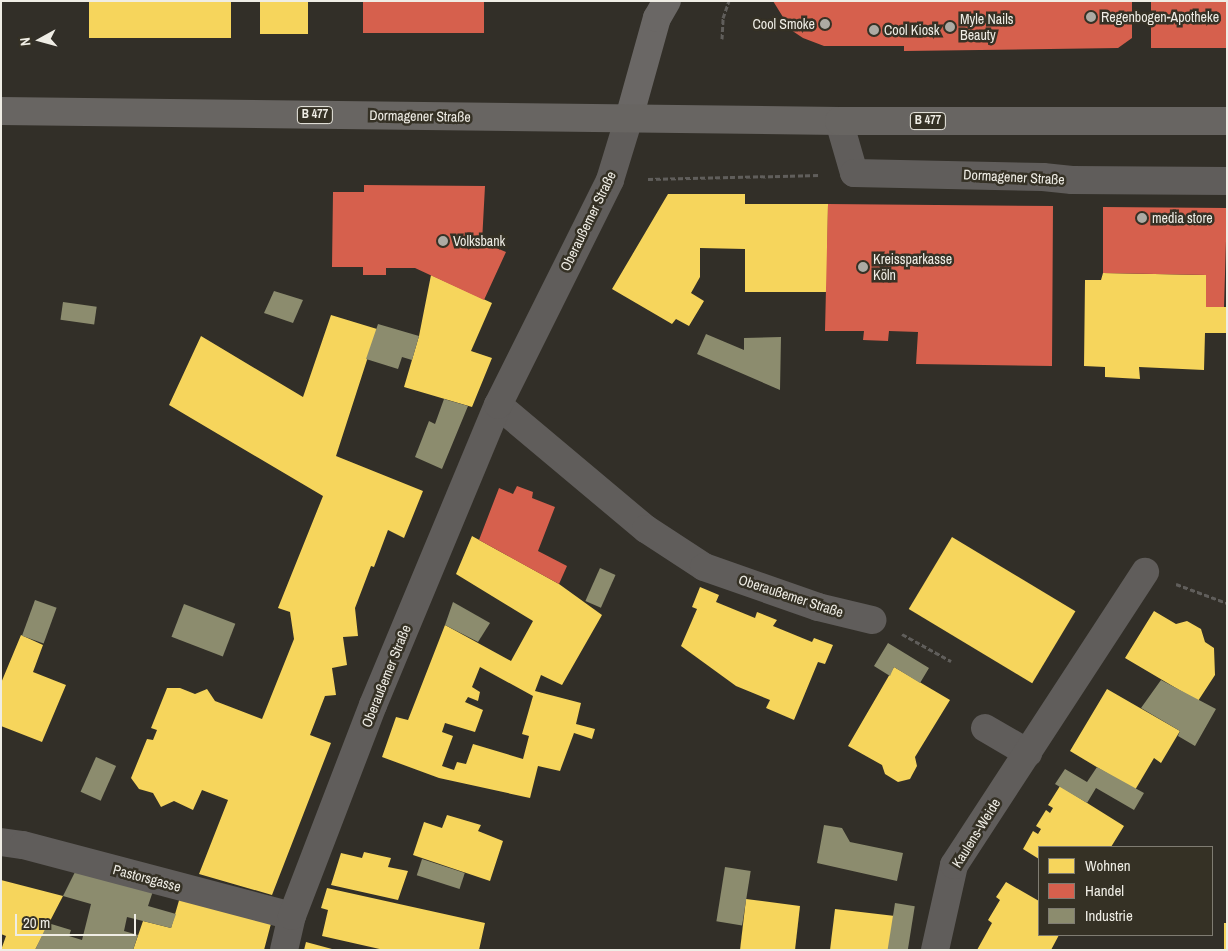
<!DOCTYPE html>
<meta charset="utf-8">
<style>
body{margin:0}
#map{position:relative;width:1228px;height:951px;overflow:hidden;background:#322f28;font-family:"Archivo Narrow",sans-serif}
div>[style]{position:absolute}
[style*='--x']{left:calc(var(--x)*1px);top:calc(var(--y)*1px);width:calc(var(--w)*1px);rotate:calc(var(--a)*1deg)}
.homes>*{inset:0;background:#f6d55c;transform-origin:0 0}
.shops>*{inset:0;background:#d6604d;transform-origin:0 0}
.industry>*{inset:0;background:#8c8c6e;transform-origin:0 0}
.path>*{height:3px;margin-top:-1.5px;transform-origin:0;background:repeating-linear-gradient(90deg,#605e5b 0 5px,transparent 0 7.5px)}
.street>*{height:28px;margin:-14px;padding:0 14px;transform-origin:14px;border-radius:14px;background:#605d5b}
.secondary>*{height:28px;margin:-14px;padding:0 14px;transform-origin:14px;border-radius:14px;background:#6a6765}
.primary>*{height:28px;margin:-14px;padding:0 14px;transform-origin:14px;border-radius:14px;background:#686562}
.dots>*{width:14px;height:14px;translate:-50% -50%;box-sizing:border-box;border:2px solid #353125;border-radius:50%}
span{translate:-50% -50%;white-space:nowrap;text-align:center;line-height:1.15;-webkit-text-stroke:5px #353125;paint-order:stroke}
.shield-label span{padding:1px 4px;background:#353125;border:1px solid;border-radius:4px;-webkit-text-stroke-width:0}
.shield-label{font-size:12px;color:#efede5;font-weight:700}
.poi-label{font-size:14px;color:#efede5}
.left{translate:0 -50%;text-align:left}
.right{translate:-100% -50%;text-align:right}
.street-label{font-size:14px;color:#efede5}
.frame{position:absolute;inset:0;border:2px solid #efede5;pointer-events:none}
.legend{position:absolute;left:1038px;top:846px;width:175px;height:90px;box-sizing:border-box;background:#353125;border:1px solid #7f7c72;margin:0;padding:6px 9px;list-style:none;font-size:15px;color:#efede5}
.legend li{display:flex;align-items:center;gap:10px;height:25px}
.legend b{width:25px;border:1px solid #7f7c72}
.north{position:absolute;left:15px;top:15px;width:50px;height:50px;-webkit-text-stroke:4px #353125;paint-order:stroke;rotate:263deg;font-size:14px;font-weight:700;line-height:20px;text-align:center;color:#efede5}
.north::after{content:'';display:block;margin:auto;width:18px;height:22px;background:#efede5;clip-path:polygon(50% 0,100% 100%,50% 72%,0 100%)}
.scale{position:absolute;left:15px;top:914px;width:121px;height:22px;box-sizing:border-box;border:2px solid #efede5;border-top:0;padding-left:6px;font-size:15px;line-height:18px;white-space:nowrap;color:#efede5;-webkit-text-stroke:4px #353125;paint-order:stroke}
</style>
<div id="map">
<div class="homes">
<i style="left:89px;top:1px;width:142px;height:37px"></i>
<i style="left:260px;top:1px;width:48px;height:33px"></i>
<i style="clip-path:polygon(668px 194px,745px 194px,745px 204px,828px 204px,827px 292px,745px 292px,745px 249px,700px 248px,700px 277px,691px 293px,704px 301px,689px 326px,676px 319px,672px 324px,612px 289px)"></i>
<i style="clip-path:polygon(1103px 273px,1206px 275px,1206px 307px,1227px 307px,1227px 333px,1205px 333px,1204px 370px,1139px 367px,1140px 379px,1105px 377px,1105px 367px,1084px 366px,1085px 280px,1101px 280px)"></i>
<i style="clip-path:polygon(431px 275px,492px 303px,471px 351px,492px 358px,472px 407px,404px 387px,419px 336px)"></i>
<i style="clip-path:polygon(331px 315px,377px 329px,336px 456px,423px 491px,404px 538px,388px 530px,374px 567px,371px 566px,355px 608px,358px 636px,343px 637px,347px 665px,332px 668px,336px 695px,325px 696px,310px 735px,331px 743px,272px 895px,199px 874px,228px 800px,202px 790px,193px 810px,174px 801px,161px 807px,153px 793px,139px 789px,131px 778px,147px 739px,153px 740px,157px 730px,151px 728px,167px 688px,180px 688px,195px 694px,207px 689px,215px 701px,262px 719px,294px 639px,290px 612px,278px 608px,323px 496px,169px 405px,201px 336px,303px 397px)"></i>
<i style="clip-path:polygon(evenodd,472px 536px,559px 584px,602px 615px,562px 685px,541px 675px,535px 691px,581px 703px,576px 724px,595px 729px,592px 739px,574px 733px,560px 771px,538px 766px,530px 798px,439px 778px,382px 757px,396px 717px,408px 720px,445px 625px,511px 661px,533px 621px,456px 574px,472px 536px,480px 667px,533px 696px,522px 734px,529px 736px,523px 759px,473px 744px,466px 764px,457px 762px,454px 770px,442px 766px,453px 736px,442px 732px,445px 723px,475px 732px,483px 710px,465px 702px,468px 697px,478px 701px,480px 692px,472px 687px,480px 667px)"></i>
<i style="left:952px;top:537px;width:144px;height:84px;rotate:31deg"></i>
<i style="clip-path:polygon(700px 587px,719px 595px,716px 602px,755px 618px,757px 612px,777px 620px,773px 626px,812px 642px,814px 638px,833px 645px,825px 664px,818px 662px,794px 720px,766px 708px,770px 700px,736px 686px,681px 646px,697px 609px,692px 607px)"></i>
<i style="clip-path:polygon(1154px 611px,1176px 624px,1187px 621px,1201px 629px,1205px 642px,1214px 648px,1215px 675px,1198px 701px,1125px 658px)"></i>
<i style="clip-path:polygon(21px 635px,43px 645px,33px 672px,66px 685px,42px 742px,1px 726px,1px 683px)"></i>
<i style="clip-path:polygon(894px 667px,950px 700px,915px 757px,917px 766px,910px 779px,898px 782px,885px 774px,882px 765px,848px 746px)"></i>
<i style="clip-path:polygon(1107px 689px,1180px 731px,1161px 763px,1154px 758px,1135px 790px,1070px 751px)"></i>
<i style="clip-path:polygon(1060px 786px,1124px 826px,1111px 847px,1039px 847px,1039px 859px,1023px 849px,1033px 831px,1038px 834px,1041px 829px,1036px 826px,1046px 810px,1050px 813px,1053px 808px,1048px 805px)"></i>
<i style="clip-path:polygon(447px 815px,481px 825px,478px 831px,503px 841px,490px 881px,413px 855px,424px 822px,442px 828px)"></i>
<i style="clip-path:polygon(364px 852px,391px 858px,388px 867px,408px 871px,398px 900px,331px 885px,341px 853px,362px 858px)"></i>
<i style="clip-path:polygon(1px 880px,63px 896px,35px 950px,1px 950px,6px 936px,1px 934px)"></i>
<i style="clip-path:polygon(1006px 882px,1039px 901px,1039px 935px,1059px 935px,1051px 950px,977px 950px,992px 923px,988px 920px,1000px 900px,996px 897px)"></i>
<i style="clip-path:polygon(327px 888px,485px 923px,479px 950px,384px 950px,322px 936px,328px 910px,321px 908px)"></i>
<i style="clip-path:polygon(180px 897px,272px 920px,264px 950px,133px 950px,143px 921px,171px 928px)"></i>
<i style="clip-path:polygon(746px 899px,800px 906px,795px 950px,740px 950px)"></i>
<i style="clip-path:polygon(835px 909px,895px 916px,891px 950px,830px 950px)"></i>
<i style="left:1224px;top:923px;width:3px;height:27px"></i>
<i style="clip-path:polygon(306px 942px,332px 949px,332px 950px,304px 950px)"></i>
</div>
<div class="shops">
<i style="left:363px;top:1px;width:121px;height:32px"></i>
<i style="clip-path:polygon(773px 1px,1132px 1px,1132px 38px,1118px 48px,904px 51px,904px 46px,824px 46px,803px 38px,791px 30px)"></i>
<i style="left:1151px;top:1px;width:76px;height:47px"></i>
<i style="clip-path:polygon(364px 185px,485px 186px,482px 242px,506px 252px,484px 300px,415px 268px,386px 268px,386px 275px,363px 275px,363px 267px,332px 267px,333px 192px,364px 192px)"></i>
<i style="clip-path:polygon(828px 204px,1053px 206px,1052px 366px,916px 364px,918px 332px,889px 331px,888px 341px,863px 340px,864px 331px,825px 331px)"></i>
<i style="clip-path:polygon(1103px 207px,1227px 208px,1224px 307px,1206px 307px,1206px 275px,1103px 273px)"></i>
<i style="clip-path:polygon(517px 486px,533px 492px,532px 498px,555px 507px,538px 551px,567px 566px,559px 584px,479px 540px,499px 488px,513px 494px)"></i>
</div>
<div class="industry">
<i style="clip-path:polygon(274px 291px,303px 300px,293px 323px,264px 313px)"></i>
<i style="left:63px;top:302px;width:34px;height:18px;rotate:8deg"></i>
<i style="clip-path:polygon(378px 324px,419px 336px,412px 360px,402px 357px,398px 369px,366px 359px)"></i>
<i style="clip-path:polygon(706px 334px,744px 350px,744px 338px,781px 337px,780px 390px,697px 354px)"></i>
<i style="clip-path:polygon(444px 399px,468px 406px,442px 469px,415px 457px,429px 421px,435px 424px)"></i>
<i style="left:600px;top:568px;width:17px;height:36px;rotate:24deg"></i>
<i style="left:35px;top:600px;width:23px;height:38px;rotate:20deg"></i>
<i style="clip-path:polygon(453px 602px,490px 623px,478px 642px,445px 625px)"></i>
<i style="left:184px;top:604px;width:55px;height:35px;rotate:21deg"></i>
<i style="clip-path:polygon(888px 643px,929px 668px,920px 683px,894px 667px,890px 676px,874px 666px)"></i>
<i style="clip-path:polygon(1161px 680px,1216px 709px,1195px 746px,1178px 736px,1180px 731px,1141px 708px)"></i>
<i style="left:96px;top:757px;width:22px;height:38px;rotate:24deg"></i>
<i style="clip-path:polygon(1097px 767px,1144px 793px,1134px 810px,1096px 788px,1087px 803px,1055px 784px,1065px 769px,1087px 782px)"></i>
<i style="clip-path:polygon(824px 825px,842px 828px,850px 842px,903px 853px,897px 881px,817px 863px)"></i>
<i style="left:422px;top:859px;width:45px;height:17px;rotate:18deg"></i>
<i style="left:725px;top:867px;width:26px;height:55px;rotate:9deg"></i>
<i style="clip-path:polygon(75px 872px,153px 891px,148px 906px,176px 914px,171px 928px,127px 917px,124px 931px,138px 935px,133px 950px,35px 950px,48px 923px,71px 930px,69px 936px,82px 940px,91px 904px,63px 896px)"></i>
<i style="left:895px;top:903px;width:20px;height:47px;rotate:9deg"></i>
</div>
<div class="path">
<i style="--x:722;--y:39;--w:21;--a:-87"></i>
<i style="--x:723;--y:18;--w:18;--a:-71"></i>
<i style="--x:648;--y:179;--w:171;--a:-1.3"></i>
<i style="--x:1176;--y:584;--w:54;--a:20.4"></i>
<i style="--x:902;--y:634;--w:56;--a:28.9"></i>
</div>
<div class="street">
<i style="--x:839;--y:121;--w:54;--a:73.9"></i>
<i style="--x:854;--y:173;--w:189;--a:1.2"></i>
<i style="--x:1043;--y:177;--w:29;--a:6"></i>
<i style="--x:1072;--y:180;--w:155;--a:0.4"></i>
<i style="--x:498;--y:405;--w:193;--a:40"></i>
<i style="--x:646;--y:529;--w:69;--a:33.2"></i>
<i style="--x:704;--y:567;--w:121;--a:19.3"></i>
<i style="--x:818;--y:607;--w:56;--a:13.5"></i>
<i style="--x:985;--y:728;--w:50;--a:30.2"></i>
<i style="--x:1;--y:842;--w:22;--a:8"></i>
<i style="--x:23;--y:845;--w:278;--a:14.8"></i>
<i style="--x:284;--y:950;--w:35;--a:-77"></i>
<i style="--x:292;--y:916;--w:226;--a:-69"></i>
<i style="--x:373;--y:705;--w:325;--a:-67.4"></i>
<i style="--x:498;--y:405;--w:251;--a:-63.5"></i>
<i style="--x:610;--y:180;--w:65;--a:-73"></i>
<i style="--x:935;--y:950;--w:87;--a:-77.4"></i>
<i style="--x:954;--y:865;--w:350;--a:-56.9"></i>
</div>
<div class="secondary">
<i style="--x:629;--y:118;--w:104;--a:-74.4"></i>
<i style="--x:657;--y:18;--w:20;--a:-60"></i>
</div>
<div class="primary">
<i style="--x:1;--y:111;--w:838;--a:0.68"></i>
<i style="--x:839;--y:121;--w:388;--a:0"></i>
</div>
<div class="dots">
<i style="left:1091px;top:17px;background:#adaaa3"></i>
<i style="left:825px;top:24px;background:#adaaa3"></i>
<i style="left:950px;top:27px;background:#adaaa3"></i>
<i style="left:874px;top:30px;background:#adaaa3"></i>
<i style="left:1142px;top:218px;background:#adaaa3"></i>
<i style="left:443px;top:241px;background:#adaaa3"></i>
<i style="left:863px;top:267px;background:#adaaa3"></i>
</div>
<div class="shield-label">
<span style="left:315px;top:115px">B 477</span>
<span style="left:928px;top:121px">B 477</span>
</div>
<div class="poi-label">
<span class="left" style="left:1101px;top:17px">Regenbogen-Apotheke</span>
<span class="left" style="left:960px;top:27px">Myle Nails<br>Beauty</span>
<span class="right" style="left:815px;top:24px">Cool Smoke</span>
<span class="left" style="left:884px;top:30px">Cool Kiosk</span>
<span class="left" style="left:1152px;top:218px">media store</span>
<span class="left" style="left:453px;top:241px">Volksbank</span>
<span class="left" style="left:873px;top:267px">Kreissparkasse<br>Köln</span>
</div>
<div class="street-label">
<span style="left:420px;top:116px;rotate:1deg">Dormagener Straße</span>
<span style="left:1014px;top:177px;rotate:3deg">Dormagener Straße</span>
<span style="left:588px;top:221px;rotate:-64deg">Oberaußemer Straße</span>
<span style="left:791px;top:596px;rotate:18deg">Oberaußemer Straße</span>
<span style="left:386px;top:676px;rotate:-68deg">Oberaußemer Straße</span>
<span style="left:976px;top:833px;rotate:-58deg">Kaulens-Weide</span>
<span style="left:147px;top:878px;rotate:15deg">Pastorsgasse</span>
</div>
<div class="frame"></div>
<ul class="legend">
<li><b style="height:14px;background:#f6d55c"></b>Wohnen</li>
<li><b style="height:14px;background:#d6604d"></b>Handel</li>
<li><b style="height:14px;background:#8c8c6e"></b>Industrie</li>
</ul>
<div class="north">N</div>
<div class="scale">20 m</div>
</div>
